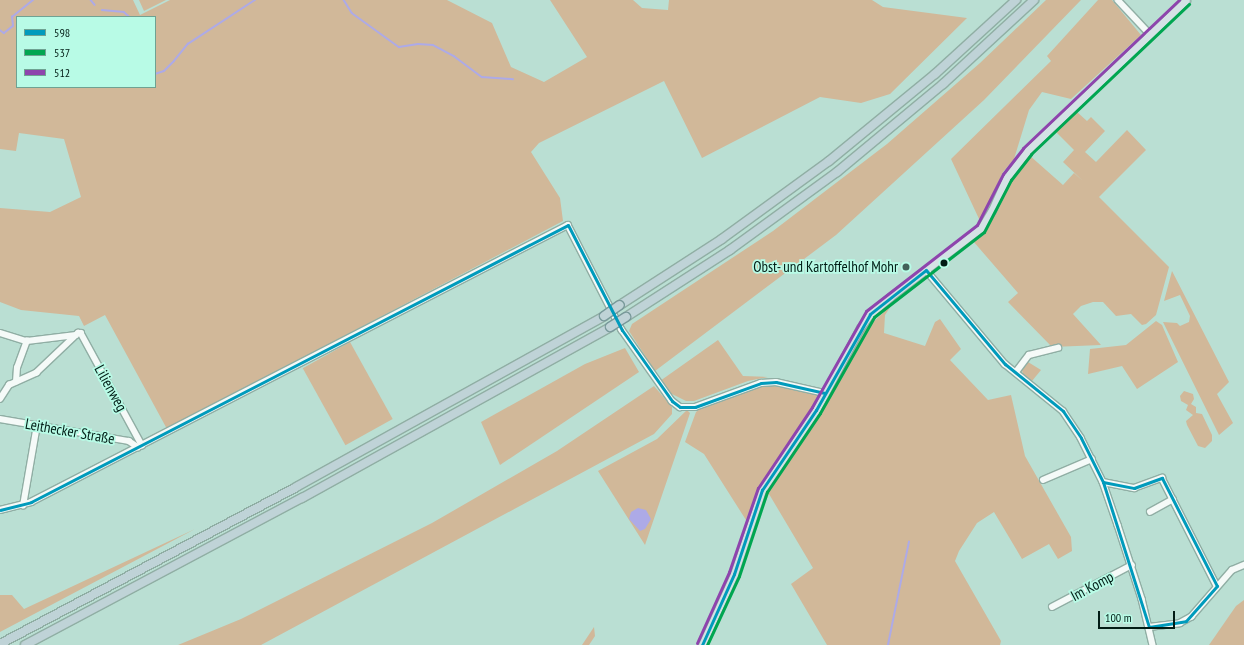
<!DOCTYPE html>
<meta charset="utf-8">
<style>
body{margin:0}
#map{position:relative;width:1244px;height:645px;overflow:hidden;background:#badfd3;font-family:"PT Sans Narrow",sans-serif}
div>[style]{position:absolute}
[style*='--x']{left:calc(var(--x)*1px);top:calc(var(--y)*1px);width:calc(var(--w)*1px);rotate:calc(var(--a)*1deg)}
.green>*{inset:0;background:#d1b899;transform-origin:0 0}
.water>*{inset:0;background:#adaae7}
.stream>*{height:1.5px;margin:-0.75px;padding:0 0.75px;transform-origin:0.75px;border-radius:0.75px;background:#adaae7}
.roads{filter:drop-shadow(1px 0 #90aea4) drop-shadow(-1px 0 #90aea4) drop-shadow(0 1px #90aea4) drop-shadow(0 -1px #90aea4)}
.minor>*{height:5.5px;margin:-2.75px;padding:0 2.75px;transform-origin:2.75px;border-radius:2.75px;background:#f5faf8}
.major>*{height:7px;margin:-3.5px;padding:0 3.5px;transform-origin:3.5px;border-radius:3.5px;background:#d4e2e5}
.highway>*{height:8px;margin:-4px;padding:0 4px;transform-origin:4px;border-radius:4px;background:#bfd3d7}
.bridges{filter:drop-shadow(1px 0 #78999a) drop-shadow(-1px 0 #78999a) drop-shadow(0 1px #78999a) drop-shadow(0 -1px #78999a)}
.highway-bridge>*{height:8px;margin:-4px;padding:0 4px;transform-origin:4px;border-radius:4px;background:#bfd3d7}
.bus-1>*{height:3px;margin:-1.5px;padding:0 1.5px;transform-origin:1.5px;border-radius:1.5px;background:#009bbc}
.bus-2>*{height:3px;margin:-1.5px;padding:0 1.5px;transform-origin:1.5px;border-radius:1.5px;background:#00a651}
.bus-3>*{height:3px;margin:-1.5px;padding:0 1.5px;transform-origin:1.5px;border-radius:1.5px;background:#8e44ad}
.dots>*{width:11px;height:11px;translate:-50% -50%;box-sizing:border-box;border:2px solid #b8fbe6;border-radius:50%}
span{translate:-50% -50%;white-space:nowrap;text-align:center;line-height:1.15;-webkit-text-stroke:3.5px #b8fbe6;paint-order:stroke}
.poi-label{font-size:15px;color:#011c15}
.right{translate:-100% -50%;text-align:right}
.street-label{font-size:15px;color:#011c15}
.legend{position:absolute;left:16px;top:16px;width:140px;height:72px;box-sizing:border-box;background:#b8fbe6;border:1px solid #6fa292;margin:0;padding:5px 7px;list-style:none;font-size:12px;color:#011c15}
.legend li{display:flex;align-items:center;gap:8px;height:20px}
.legend b{width:20px;border:1px solid #6fa292}
.scale{position:absolute;left:1098px;top:611px;width:77px;height:18px;box-sizing:border-box;border:2px solid #011c15;border-top:0;padding-left:5px;font-size:12px;line-height:14px;white-space:nowrap;color:#011c15;-webkit-text-stroke:3px #b8fbe6;paint-order:stroke}
</style>
<div id="map">
<div class="green">
<i style="clip-path:polygon(evenodd,0 0,133px 0,140px 15px,170px 0,447px 0,492px 23px,511px 67px,544px 82px,587px 57px,550px 0,633px 0,642px 8px,668px 10px,669px 0,872px 0,883px 7px,967px 18px,890px 94px,861px 103px,820px 97px,702px 158px,664px 81px,539px 143px,531px 152px,560px 198px,563px 221px,167px 429px,105px 315px,84px 326px,79px 316px,21px 310px,0 302px,0 208px,50px 212px,81px 197px,64px 139px,19px 133px,16px 151px,0 149px,0 0,17px 17px,155px 17px,155px 87px,17px 87px,17px 17px)"></i>
<i style="clip-path:polygon(139px 0,166px 0,144px 11px)"></i>
<i style="clip-path:polygon(1046px 0,1081px 0,984px 100px,836px 235px,655px 371px,629px 331px,632px 324px,773px 231px,887px 144px,980px 63px)"></i>
<i style="clip-path:polygon(1098px 0,1112px 0,1141px 35px,1071px 99px,1042px 92px,1029px 110px,1014px 159px,1003px 172px,980px 221px,951px 159px,1051px 61px,1047px 56px)"></i>
<i style="clip-path:polygon(1077px 112px,1087px 121px,1091px 117px,1105px 131px,1085px 152px,1096px 162px,1127px 130px,1146px 150px,1099px 197px,1169px 267px,1156px 315px,1146px 324px,1142px 325px,1131px 314px,1116px 316px,1103px 302px,1093px 302px,1081px 306px,1073px 314px,1101px 345px,1052px 347px,1008px 302px,1018px 293px,973px 241px,995px 214px,1009px 181px,1029px 155px,1063px 185px,1074px 173px,1083px 181px,1063px 162px,1074px 150px,1056px 132px)"></i>
<i style="clip-path:polygon(1172px 271px,1229px 382px,1217px 394px,1233px 423px,1219px 435px,1163px 322px,1177px 323px,1180px 326px,1189px 322px,1190px 316px,1180px 295px,1164px 301px)"></i>
<i style="clip-path:polygon(891px 306px,885px 315px,884px 333px,925px 346px,935px 322px,940px 319px,961px 349px,950px 360px,988px 400px,1011px 395px,1025px 456px,1071px 537px,1072px 551px,1058px 559px,1049px 544px,1022px 559px,994px 512px,977px 523px,959px 551px,955px 561px,1001px 641px,1000px 645px,827px 645px,791px 584px,813px 568px,769px 494px,753px 531px,750px 531px,760px 500px,801px 438px,863px 331px)"></i>
<i style="clip-path:polygon(1156px 321px,1162px 325px,1178px 362px,1137px 389px,1122px 366px,1088px 374px,1090px 349px,1126px 345px)"></i>
<i style="clip-path:polygon(718px 340px,743px 376px,768px 377px,748px 381px,694px 401px,686px 401px,670px 393px,660px 381px)"></i>
<i style="left:350px;top:342px;width:88px;height:54px;rotate:61deg"></i>
<i style="clip-path:polygon(625px 348px,639px 372px,500px 465px,481px 422px,585px 364px)"></i>
<i style="clip-path:polygon(1028px 362px,1041px 370px,1032px 381px,1023px 374px,1022px 370px)"></i>
<i style="clip-path:polygon(769px 385px,816px 394px,819px 399px,756px 495px,746px 520px,704px 454px,685px 442px,696px 412px,701px 408px,755px 387px)"></i>
<i style="clip-path:polygon(654px 386px,672px 407px,672px 414px,654px 434px,261px 645px,178px 645px,241px 619px,432px 523px,557px 451px)"></i>
<i style="clip-path:polygon(1184px 391px,1193px 394px,1194px 399px,1191px 404px,1196px 407px,1196px 413px,1202px 414px,1212px 435px,1212px 441px,1205px 448px,1198px 446px,1187px 425px,1186px 421px,1193px 415px,1186px 410px,1188px 405px,1181px 401px,1180px 396px)"></i>
<i style="clip-path:polygon(687px 410px,690px 413px,688px 419px,645px 545px,598px 471px,657px 439px)"></i>
<i style="clip-path:polygon(195px 529px,0 632px,0 595px,12px 595px,24px 609px)"></i>
<i style="clip-path:polygon(1244px 600px,1244px 645px,1209px 645px,1236px 606px)"></i>
<i style="clip-path:polygon(594px 627px,595px 636px,589px 645px,582px 645px)"></i>
</div>
<div class="water">
<i style="clip-path:polygon(638px 508px,646px 510px,651px 519px,645px 529px,640px 531px,629px 519px,631px 512px)"></i>
</div>
<div class="stream">
<i style="--x:91;--y:0;--w:6;--a:51"></i>
<i style="--x:344;--y:0;--w:15;--a:58"></i>
<i style="--x:352;--y:13;--w:58;--a:35.9"></i>
<i style="--x:399;--y:47;--w:19;--a:-9"></i>
<i style="--x:418;--y:44;--w:15;--a:4"></i>
<i style="--x:433;--y:45;--w:24;--a:28"></i>
<i style="--x:454;--y:56;--w:35;--a:37"></i>
<i style="--x:482;--y:77;--w:31;--a:4"></i>
<i style="--x:102;--y:10;--w:22;--a:5"></i>
<i style="--x:124;--y:12;--w:8;--a:40"></i>
<i style="--x:0;--y:30;--w:5;--a:37"></i>
<i style="--x:4;--y:33;--w:11;--a:-38"></i>
<i style="--x:13;--y:26;--w:9;--a:-96"></i>
<i style="--x:12;--y:17;--w:27;--a:-39"></i>
<i style="--x:155;--y:74;--w:9;--a:-18"></i>
<i style="--x:164;--y:71;--w:14;--a:-45"></i>
<i style="--x:174;--y:61;--w:22;--a:-51"></i>
<i style="--x:188;--y:44;--w:80;--a:-33.3"></i>
<i style="--x:888;--y:645;--w:105;--a:-78.5"></i>
</div>
<div class="roads">
<div class="minor">
<i style="--x:1118;--y:0;--w:45;--a:46.8"></i>
<i style="--x:926;--y:270;--w:123;--a:50"></i>
<i style="--x:1005;--y:364;--w:75;--a:39"></i>
<i style="--x:1063;--y:411;--w:32;--a:56"></i>
<i style="--x:1081;--y:438;--w:49;--a:63.4"></i>
<i style="--x:1103;--y:482;--w:46;--a:70.8"></i>
<i style="--x:1118;--y:525;--w:78;--a:72"></i>
<i style="--x:1142;--y:599;--w:47;--a:76.6"></i>
<i style="--x:0;--y:333;--w:28;--a:17"></i>
<i style="--x:27;--y:341;--w:49;--a:-7"></i>
<i style="--x:1016;--y:372;--w:21;--a:-53"></i>
<i style="--x:1029;--y:355;--w:30;--a:-14"></i>
<i style="--x:16;--y:382;--w:14;--a:-86"></i>
<i style="--x:17;--y:368;--w:29;--a:-70"></i>
<i style="--x:0;--y:399;--w:17;--a:-57"></i>
<i style="--x:9;--y:385;--w:30;--a:-24"></i>
<i style="--x:36;--y:373;--w:58;--a:-43.6"></i>
<i style="--x:78;--y:333;--w:3;--a:0"></i>
<i style="--x:81;--y:333;--w:128;--a:61.4"></i>
<i style="--x:0;--y:419;--w:131;--a:9.7"></i>
<i style="--x:129;--y:441;--w:11;--a:34"></i>
<i style="--x:1043;--y:480;--w:53;--a:-23.2"></i>
<i style="--x:1103;--y:482;--w:32;--a:11"></i>
<i style="--x:1134;--y:488;--w:30;--a:-20"></i>
<i style="--x:1162;--y:478;--w:121;--a:63"></i>
<i style="--x:23;--y:506;--w:82;--a:-80.2"></i>
<i style="--x:0;--y:510;--w:32;--a:-14"></i>
<i style="--x:31;--y:502;--w:604;--a:-27.29"></i>
<i style="--x:568;--y:225;--w:118;--a:62.8"></i>
<i style="--x:622;--y:330;--w:87;--a:54.8"></i>
<i style="--x:672;--y:401;--w:10;--a:37"></i>
<i style="--x:680;--y:407;--w:15;--a:0"></i>
<i style="--x:695;--y:407;--w:70;--a:-20"></i>
<i style="--x:761;--y:383;--w:15;--a:-4"></i>
<i style="--x:776;--y:382;--w:50;--a:12.7"></i>
<i style="--x:1150;--y:512;--w:26;--a:-29"></i>
<i style="--x:1052;--y:607;--w:90;--a:-27.7"></i>
<i style="--x:1149;--y:627;--w:31;--a:-7"></i>
<i style="--x:1180;--y:623;--w:13;--a:-29"></i>
<i style="--x:1191;--y:617;--w:62;--a:-48.9"></i>
<i style="--x:1232;--y:570;--w:13;--a:-23"></i>
</div>
<div class="major">
<i style="--x:702;--y:645;--w:78;--a:-65.7"></i>
<i style="--x:734;--y:574;--w:89;--a:-71.6"></i>
<i style="--x:762;--y:490;--w:97;--a:-56"></i>
<i style="--x:816;--y:410;--w:93;--a:-61.8"></i>
<i style="--x:860;--y:328;--w:17;--a:-54"></i>
<i style="--x:870;--y:314;--w:26;--a:-40"></i>
<i style="--x:890;--y:297;--w:114;--a:-37.2"></i>
<i style="--x:981;--y:228;--w:21;--a:-59"></i>
<i style="--x:992;--y:210;--w:36;--a:-66"></i>
<i style="--x:1007;--y:177;--w:33;--a:-52"></i>
<i style="--x:1027;--y:151;--w:219;--a:-43.5"></i>
</div>
<div class="highway">
<i style="--x:620;--y:305;--w:121;--a:-32.9"></i>
<i style="--x:722;--y:239;--w:132;--a:-36.1"></i>
<i style="--x:829;--y:161;--w:137;--a:-39.4"></i>
<i style="--x:935;--y:74;--w:110;--a:-42.4"></i>
<i style="--x:626;--y:317;--w:124;--a:-32.8"></i>
<i style="--x:730;--y:250;--w:132;--a:-36.1"></i>
<i style="--x:837;--y:172;--w:138;--a:-39.7"></i>
<i style="--x:943;--y:84;--w:124;--a:-42.7"></i>
<i style="--x:0;--y:644;--w:335;--a:-27.9"></i>
<i style="--x:296;--y:487;--w:352;--a:-29"></i>
<i style="--x:25;--y:645;--w:314;--a:-28"></i>
<i style="--x:302;--y:498;--w:352;--a:-29"></i>
</div>
</div>
<div class="bridges">
<div class="highway-bridge">
<i style="--x:604;--y:316;--w:19;--a:-35"></i>
<i style="--x:610;--y:327;--w:19;--a:-32"></i>
</div>
</div>
<div class="bus-1">
<i style="--x:926;--y:270;--w:123;--a:50"></i>
<i style="--x:1005;--y:364;--w:75;--a:39"></i>
<i style="--x:1063;--y:411;--w:32;--a:56"></i>
<i style="--x:1081;--y:438;--w:49;--a:63.4"></i>
<i style="--x:1103;--y:482;--w:152;--a:72.4"></i>
<i style="--x:1162;--y:478;--w:121;--a:63"></i>
<i style="--x:1103;--y:482;--w:32;--a:11"></i>
<i style="--x:1134;--y:488;--w:30;--a:-20"></i>
<i style="--x:0;--y:510;--w:32;--a:-14"></i>
<i style="--x:31;--y:502;--w:604;--a:-27.29"></i>
<i style="--x:568;--y:225;--w:118;--a:62.8"></i>
<i style="--x:622;--y:330;--w:87;--a:54.8"></i>
<i style="--x:672;--y:401;--w:10;--a:37"></i>
<i style="--x:680;--y:407;--w:15;--a:0"></i>
<i style="--x:695;--y:407;--w:70;--a:-20"></i>
<i style="--x:761;--y:383;--w:15;--a:-4"></i>
<i style="--x:776;--y:382;--w:50;--a:12.7"></i>
<i style="--x:1149;--y:627;--w:37;--a:-9"></i>
<i style="--x:1186;--y:621;--w:47;--a:-48.5"></i>
<i style="--x:702;--y:645;--w:78;--a:-65.7"></i>
<i style="--x:734;--y:574;--w:89;--a:-71.6"></i>
<i style="--x:762;--y:490;--w:97;--a:-56"></i>
<i style="--x:816;--y:410;--w:110;--a:-60.6"></i>
<i style="--x:870;--y:314;--w:71;--a:-38.2"></i>
</div>
<div class="bus-2">
<i style="--x:707;--y:645;--w:76;--a:-65.1"></i>
<i style="--x:739;--y:576;--w:89;--a:-71.6"></i>
<i style="--x:767;--y:492;--w:95;--a:-56.1"></i>
<i style="--x:820;--y:413;--w:110;--a:-60.6"></i>
<i style="--x:874;--y:317;--w:139;--a:-37.7"></i>
<i style="--x:984;--y:232;--w:59;--a:-62.6"></i>
<i style="--x:1011;--y:180;--w:33;--a:-52"></i>
<i style="--x:1031;--y:154;--w:218;--a:-43.5"></i>
</div>
<div class="bus-3">
<i style="--x:697;--y:643;--w:78;--a:-65.7"></i>
<i style="--x:729;--y:572;--w:89;--a:-71"></i>
<i style="--x:758;--y:488;--w:97;--a:-56.3"></i>
<i style="--x:812;--y:407;--w:110;--a:-60.6"></i>
<i style="--x:866;--y:311;--w:140;--a:-37.8"></i>
<i style="--x:977;--y:225;--w:57;--a:-63"></i>
<i style="--x:1003;--y:174;--w:33;--a:-52"></i>
<i style="--x:1023;--y:148;--w:215;--a:-43.5"></i>
</div>
<div class="dots">
<i style="left:944px;top:263px;background:#011c15"></i>
<i style="left:906px;top:267px;background:#426058"></i>
</div>
<div class="poi-label">
<span class="right" style="left:898px;top:267px">Obst- und Kartoffelhof Mohr</span>
</div>
<div class="street-label">
<span style="left:111px;top:388px;rotate:61deg">Lilienweg</span>
<span style="left:70px;top:431px;rotate:10deg">Leithecker Straße</span>
<span style="left:1092px;top:586px;rotate:-28deg">Im Komp</span>
</div>
<ul class="legend">
<li><b style="height:5px;background:#009bbc"></b>598</li>
<li><b style="height:5px;background:#00a651"></b>537</li>
<li><b style="height:5px;background:#8e44ad"></b>512</li>
</ul>
<div class="scale">100 m</div>
</div>
